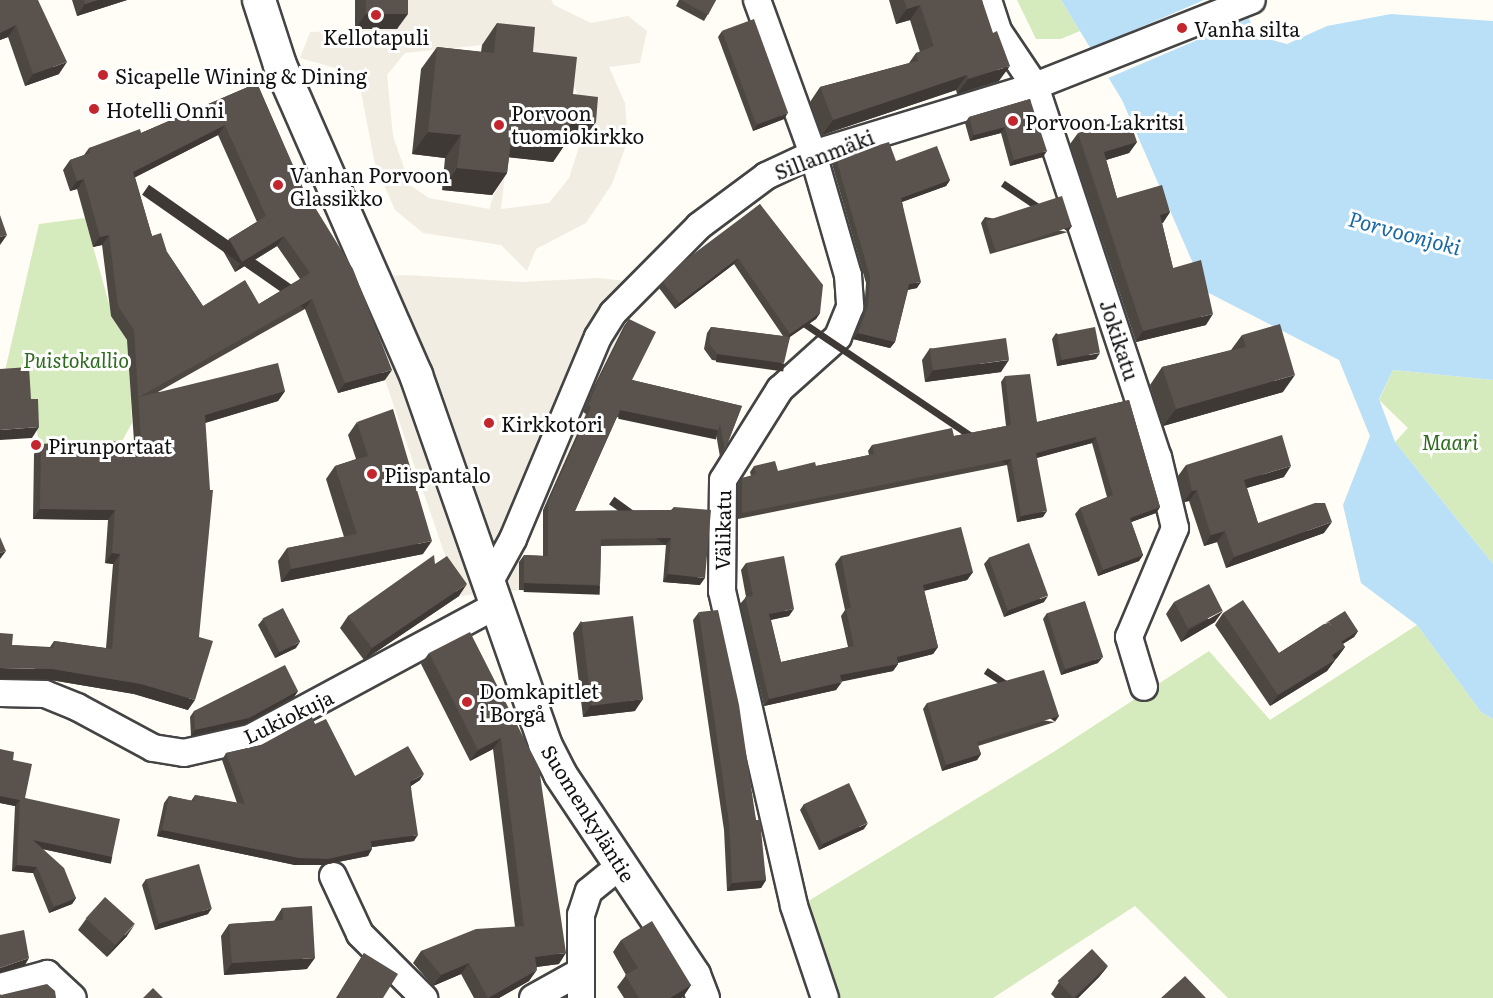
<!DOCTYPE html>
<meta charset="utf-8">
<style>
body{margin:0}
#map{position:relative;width:1493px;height:998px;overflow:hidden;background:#fffdf5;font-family:Literata,serif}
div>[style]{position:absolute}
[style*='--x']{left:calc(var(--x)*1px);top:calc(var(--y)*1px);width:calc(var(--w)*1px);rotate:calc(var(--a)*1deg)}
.green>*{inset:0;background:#d5ebbd}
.plaza>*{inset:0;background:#f1ede2}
.water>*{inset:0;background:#b9e0f7}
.pier>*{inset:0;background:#fffdf5}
.roads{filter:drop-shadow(2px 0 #444) drop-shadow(-2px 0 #444) drop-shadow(0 2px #444) drop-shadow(0 -2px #444)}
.minor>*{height:26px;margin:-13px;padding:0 13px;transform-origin:13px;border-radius:13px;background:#fff}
.tertiary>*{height:32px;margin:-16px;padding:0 16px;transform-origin:16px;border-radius:16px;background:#fff}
.wall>*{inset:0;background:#4d4742}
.shaded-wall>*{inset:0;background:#3f3936;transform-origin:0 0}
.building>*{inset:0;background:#5a524d;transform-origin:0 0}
.dots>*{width:16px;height:16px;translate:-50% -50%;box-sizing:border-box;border:3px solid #fff;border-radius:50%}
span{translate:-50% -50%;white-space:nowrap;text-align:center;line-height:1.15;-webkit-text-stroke:6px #fff;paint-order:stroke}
.poi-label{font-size:20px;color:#111}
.left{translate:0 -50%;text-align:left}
.street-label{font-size:20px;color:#111}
.park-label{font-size:20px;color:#2f6b1f;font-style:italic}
.water-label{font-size:21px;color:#1768a6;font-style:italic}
</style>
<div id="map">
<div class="green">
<i style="clip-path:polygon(1017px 0,1061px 0,1080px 31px,1061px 39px,1036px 39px)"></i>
<i style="clip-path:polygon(85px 218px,113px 318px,128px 342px,132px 423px,121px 443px,40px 448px,26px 374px,4px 375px,39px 224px)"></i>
<i style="clip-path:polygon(1393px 370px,1493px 380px,1493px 564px,1395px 442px,1408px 428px,1379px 400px)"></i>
<i style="clip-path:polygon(1417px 625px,1481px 712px,1493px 719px,1493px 998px,1228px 998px,1135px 906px,993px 998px,839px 998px,805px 903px,1055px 751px,1209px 651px,1270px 720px)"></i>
</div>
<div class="plaza">
<i style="clip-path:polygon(evenodd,397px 0,551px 0,554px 5px,591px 23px,628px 16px,647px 31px,640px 63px,609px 67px,625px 103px,628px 140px,612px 184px,586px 223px,536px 249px,527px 271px,501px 245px,423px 233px,395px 210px,375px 164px,359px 82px,332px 67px,300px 58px,310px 32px,397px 29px,397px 0,482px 45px,520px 49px,571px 79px,583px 107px,580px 144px,569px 178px,549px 203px,501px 209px,507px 157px,489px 209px,429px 198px,410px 185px,393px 136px,387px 75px,405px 53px,482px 45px)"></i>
<i style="clip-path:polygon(407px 275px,521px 282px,598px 278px,656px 284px,624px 326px,581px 411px,576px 435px,519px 562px,519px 590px,459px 596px,385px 380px,345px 278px)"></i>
</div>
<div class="water">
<i style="clip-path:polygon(1061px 0,1251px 0,1248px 16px,1256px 36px,1287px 44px,1327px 26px,1391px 14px,1493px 21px,1493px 380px,1393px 370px,1379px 399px,1395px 442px,1493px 564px,1493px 719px,1481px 712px,1417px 625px,1361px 583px,1343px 505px,1370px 436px,1339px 360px,1205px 291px,1122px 100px)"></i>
</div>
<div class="pier">
<i style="clip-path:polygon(1204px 0,1254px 0,1251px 17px,1106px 79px,1088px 50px)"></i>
</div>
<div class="roads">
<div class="minor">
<i style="--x:757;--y:0;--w:164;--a:70"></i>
<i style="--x:813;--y:154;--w:126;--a:73.9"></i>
<i style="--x:848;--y:275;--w:32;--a:86"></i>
<i style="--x:850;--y:307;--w:32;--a:112"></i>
<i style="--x:838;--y:337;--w:78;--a:138.1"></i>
<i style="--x:780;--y:389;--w:107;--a:122.1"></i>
<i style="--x:723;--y:480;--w:111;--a:90.5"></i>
<i style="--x:722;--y:591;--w:323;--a:77.1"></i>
<i style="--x:794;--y:906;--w:97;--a:71.4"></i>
<i style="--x:988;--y:0;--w:33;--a:72"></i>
<i style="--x:998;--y:31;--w:66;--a:56.1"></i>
<i style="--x:1035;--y:86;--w:391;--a:71.7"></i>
<i style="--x:1158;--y:457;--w:73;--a:76.5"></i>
<i style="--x:1175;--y:528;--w:118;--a:112.9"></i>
<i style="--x:1129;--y:637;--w:52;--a:73.3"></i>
<i style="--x:490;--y:581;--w:48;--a:-61.3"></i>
<i style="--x:513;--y:539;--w:219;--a:-67.2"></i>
<i style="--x:598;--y:337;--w:28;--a:-58"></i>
<i style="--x:613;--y:313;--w:122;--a:-45.3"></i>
<i style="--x:699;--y:226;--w:84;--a:-36.7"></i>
<i style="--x:766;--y:176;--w:52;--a:-25.1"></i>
<i style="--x:813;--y:154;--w:232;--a:-17"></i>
<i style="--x:1035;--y:86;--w:233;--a:-21.6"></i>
<i style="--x:0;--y:693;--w:45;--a:1.3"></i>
<i style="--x:45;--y:694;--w:35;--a:22"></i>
<i style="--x:77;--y:707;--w:86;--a:28.3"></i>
<i style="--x:153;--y:748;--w:31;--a:9"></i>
<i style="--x:184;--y:753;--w:68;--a:-12.8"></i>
<i style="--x:250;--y:738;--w:281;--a:-28.3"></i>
<i style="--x:333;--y:876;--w:64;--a:65"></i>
<i style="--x:360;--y:934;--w:91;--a:45"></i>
<i style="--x:0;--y:987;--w:49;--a:-15.5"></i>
<i style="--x:47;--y:974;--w:35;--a:43"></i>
<i style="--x:533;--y:998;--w:54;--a:-29"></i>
<i style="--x:581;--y:998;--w:83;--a:-90"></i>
<i style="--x:581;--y:915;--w:25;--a:-72"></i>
<i style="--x:589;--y:891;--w:41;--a:-39.1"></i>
</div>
<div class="tertiary">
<i style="--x:259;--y:0;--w:68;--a:72.1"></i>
<i style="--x:280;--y:65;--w:339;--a:66.3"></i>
<i style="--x:416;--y:375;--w:391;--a:70.7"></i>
<i style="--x:545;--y:744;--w:34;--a:63"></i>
<i style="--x:560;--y:774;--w:242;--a:56.3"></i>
<i style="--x:694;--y:975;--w:25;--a:69"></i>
</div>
</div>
<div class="wall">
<i style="clip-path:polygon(0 0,59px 74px,25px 86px,8px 37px,0 40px)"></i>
<i style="clip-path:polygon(72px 0,127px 0,77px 16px)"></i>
<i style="clip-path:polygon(355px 0,408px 0,397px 29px,355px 29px)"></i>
<i style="clip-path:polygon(679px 0,716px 0,704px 21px,676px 6px)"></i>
<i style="clip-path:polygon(889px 0,982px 0,999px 81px,957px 94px,956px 90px,822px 135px,810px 102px,820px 87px,909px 63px,916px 53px,920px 52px,910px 20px,896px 24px)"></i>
<i style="clip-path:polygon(497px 23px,533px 52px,573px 94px,580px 144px,566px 143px,553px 162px,509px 157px,507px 173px,492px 195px,442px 190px,445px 158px,412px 154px,421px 69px,437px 47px,481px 52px,482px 45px)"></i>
<i style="clip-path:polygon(722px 31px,784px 119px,753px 131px,718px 37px)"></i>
<i style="clip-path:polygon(evenodd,257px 83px,385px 380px,338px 393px,305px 309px,158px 392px,285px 391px,278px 401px,205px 423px,188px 710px,134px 694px,45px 679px,12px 645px,50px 647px,54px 641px,106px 648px,113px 564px,105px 563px,108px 520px,33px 519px,34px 454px,41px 444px,134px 441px,127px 340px,111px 316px,102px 245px,93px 247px,77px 189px,70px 191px,63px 170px,70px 160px,84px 155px,89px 148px,141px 133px,257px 83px,218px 135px,257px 222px,229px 239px,222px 249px,235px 272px,277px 246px,300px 279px,259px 304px,203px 306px,167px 252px,152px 236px,135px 177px,218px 135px)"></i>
<i style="clip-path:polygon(1030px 99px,1043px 157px,1010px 166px,1001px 133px,970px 141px,965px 123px,969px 117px)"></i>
<i style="clip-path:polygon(1078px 133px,1137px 142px,1129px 153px,1106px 160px,1117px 198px,1170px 212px,1162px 223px,1173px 268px,1206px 325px,1136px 342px,1070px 144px)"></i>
<i style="clip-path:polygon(836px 158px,896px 161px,950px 180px,946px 186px,902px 202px,917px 288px,908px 290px,895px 342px,890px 348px,853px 339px,864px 312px,866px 283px,832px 164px)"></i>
<i style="clip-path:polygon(760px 204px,820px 313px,816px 319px,790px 337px,780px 369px,712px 360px,704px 349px,707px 333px,711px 327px,783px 336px,734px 264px,675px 309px,659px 288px,663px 282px)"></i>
<i style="clip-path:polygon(985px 217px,1068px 232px,990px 254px,981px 223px)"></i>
<i style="clip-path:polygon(629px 319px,632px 380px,742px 406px,725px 450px,720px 457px,716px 434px,713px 437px,617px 417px,575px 511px,671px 510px,674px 507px,700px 585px,663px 582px,666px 545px,601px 546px,600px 585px,595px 592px,519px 590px,519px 562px,524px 555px,543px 556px,543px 510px,586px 414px,583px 412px,594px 386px,624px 326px)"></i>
<i style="clip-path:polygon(1056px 333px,1096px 359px,1057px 366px,1052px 339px)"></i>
<i style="clip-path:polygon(1242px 335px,1283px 392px,1163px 426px,1150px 385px,1162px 367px,1231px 350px)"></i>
<i style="clip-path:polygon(930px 348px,1001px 372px,925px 382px,922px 360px)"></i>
<i style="clip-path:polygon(1005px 376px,1037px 422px,1129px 400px,1160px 507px,1156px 513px,1131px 522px,1143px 555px,1139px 561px,1098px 576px,1075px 514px,1080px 508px,1107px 497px,1092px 443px,1037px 458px,1043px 517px,1017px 522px,1007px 465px,738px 519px,738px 484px,742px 478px,751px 476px,750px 472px,754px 466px,778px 471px,816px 466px,869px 455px,868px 451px,872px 445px,954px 436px,1006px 426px,1001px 382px)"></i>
<i style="clip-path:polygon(357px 422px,423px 554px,281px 582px,278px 561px,287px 548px,344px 537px,326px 479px,335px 466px,356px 459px,348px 435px)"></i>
<i style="clip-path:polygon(1186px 465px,1284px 477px,1247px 488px,1258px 523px,1324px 533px,1226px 568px,1217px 542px,1204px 546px,1189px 501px,1184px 502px,1178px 476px)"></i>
<i style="clip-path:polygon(841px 556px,973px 572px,967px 580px,924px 591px,938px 647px,933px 654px,898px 663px,898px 664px,893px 671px,841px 681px,836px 690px,764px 706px,740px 604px,746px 597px,741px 570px,746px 563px,789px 616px,771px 620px,781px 662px,848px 647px,841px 616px,845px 610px,835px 564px)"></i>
<i style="clip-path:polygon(989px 558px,1044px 602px,1004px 617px,984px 564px)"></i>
<i style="clip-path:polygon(435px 564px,459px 596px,364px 660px,340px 628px,348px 616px)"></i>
<i style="clip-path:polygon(1174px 602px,1215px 622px,1181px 642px,1166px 614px)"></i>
<i style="clip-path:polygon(699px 612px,756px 820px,766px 880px,761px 888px,727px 891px,724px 830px,693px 620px)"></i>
<i style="clip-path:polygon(1047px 613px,1098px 663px,1061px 675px,1043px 619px)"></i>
<i style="clip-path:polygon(1223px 613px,1279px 653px,1324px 624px,1358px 631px,1354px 637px,1343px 644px,1345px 647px,1327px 671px,1270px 706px,1215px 625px)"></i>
<i style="clip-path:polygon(263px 619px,296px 648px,275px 658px,258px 625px)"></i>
<i style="clip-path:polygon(581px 621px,635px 711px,583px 717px,573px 633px)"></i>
<i style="clip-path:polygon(429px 653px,539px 768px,559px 964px,537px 967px,529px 981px,499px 998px,474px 998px,461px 974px,433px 986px,413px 963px,421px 951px,515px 927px,493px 749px,470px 761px,421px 664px)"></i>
<i style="clip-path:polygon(298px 691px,294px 697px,245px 724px,191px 736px,190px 717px,194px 711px)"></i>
<i style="clip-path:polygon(927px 703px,1055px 722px,978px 746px,981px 754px,977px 760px,942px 771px,923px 709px)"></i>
<i style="clip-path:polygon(315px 724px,355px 776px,420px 780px,411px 786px,414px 841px,372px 847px,368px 856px,323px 865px,295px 865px,157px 836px,164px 803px,169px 796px,191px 801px,195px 795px,237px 803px,222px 760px,226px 753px,261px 745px)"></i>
<i style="clip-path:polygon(0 749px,13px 760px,25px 798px,112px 857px,108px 863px,43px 849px,76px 898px,72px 904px,49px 913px,33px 873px,12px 871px,15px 806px,0 803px)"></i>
<i style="clip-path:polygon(804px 804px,864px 829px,819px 850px,800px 810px)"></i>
<i style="clip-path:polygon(146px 879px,208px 914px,155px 930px,142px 885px)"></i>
<i style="clip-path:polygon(282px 908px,307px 969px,224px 975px,221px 936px,229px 924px,274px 921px)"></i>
<i style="clip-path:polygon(86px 919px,127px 936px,107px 957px,78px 930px)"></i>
<i style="clip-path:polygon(621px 940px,691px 985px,683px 997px,681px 998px,624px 998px,617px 987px,626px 975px,613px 952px)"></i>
<i style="clip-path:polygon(364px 953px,383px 998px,336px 998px,357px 964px)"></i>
<i style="clip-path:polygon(1108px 966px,1099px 977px,1078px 998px,1055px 998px,1051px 994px,1059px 982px)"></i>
</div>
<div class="shaded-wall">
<i style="clip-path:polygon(98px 0,127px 0,77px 16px,85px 4px)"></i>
<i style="clip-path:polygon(920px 5px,910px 20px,896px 24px,907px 9px)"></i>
<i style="clip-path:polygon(366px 14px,408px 14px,397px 29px,355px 29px)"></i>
<i style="clip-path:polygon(16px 25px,8px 37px,0 40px,0 33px)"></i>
<i style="clip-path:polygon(67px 62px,59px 74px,25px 86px,33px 74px)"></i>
<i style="clip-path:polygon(1010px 66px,999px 81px,957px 94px,968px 79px)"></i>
<i style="clip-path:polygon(967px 75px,956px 90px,822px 135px,833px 120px)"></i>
<i style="clip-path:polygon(788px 113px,784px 119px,753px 131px,757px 125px)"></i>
<i style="clip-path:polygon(570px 120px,596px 122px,580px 144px,566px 143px,553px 162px,496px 156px,512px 134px)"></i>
<i style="clip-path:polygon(225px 125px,218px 135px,126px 182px,133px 172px)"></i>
<i style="clip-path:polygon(1005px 127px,1001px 133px,970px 141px,974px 135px)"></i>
<i style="clip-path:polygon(428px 132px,461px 135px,445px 158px,412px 154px)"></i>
<i style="clip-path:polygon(1137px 142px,1129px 153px,1096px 163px,1104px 152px)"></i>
<i style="clip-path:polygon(1047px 151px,1043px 157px,1010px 166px,1014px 160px)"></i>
<i style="clip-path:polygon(457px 168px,507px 173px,492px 195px,442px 190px)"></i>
<i style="clip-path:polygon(84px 179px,77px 189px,70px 191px,77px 181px)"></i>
<i style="clip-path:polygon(950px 180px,946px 186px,896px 204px,901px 198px)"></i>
<i style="clip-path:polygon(1170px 212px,1163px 223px,1152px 226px,1160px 215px)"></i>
<i style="left:1072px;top:226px;width:7px;height:81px;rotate:124deg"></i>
<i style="clip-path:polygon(7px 235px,0 245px,0 237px)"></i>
<i style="clip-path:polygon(109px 235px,102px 245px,93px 247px,100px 237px)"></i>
<i style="clip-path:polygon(284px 236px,277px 246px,235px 272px,242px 262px)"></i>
<i style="clip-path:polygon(738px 258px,734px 264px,675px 309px,679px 303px)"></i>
<i style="clip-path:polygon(921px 282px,917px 288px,905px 290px,909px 284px)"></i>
<i style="left:312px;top:299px;width:12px;height:199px;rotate:125deg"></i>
<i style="clip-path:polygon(820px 313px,816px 319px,785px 340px,790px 334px)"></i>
<i style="clip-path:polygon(1213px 314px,1206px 325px,1136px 342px,1143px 331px)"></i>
<i style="clip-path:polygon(858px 333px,895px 342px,890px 348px,853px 339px)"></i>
<i style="clip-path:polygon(1100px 353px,1096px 359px,1057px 366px,1061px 360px)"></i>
<i style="left:717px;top:354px;width:68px;height:8px;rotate:8deg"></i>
<i style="clip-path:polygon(1009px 360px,1001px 372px,925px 382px,933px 370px)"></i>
<i style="clip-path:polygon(392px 370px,385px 380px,338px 393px,345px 383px)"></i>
<i style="clip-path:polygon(1295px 375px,1283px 392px,1163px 426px,1176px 409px)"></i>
<i style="clip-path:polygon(285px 391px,278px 401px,198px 425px,205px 415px)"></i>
<i style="left:620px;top:410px;width:100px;height:9px;rotate:12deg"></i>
<i style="clip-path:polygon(39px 427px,32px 438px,0 440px,0 430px)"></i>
<i style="clip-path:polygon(1096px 437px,1092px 443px,1032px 459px,1036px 453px)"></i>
<i style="left:1011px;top:459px;width:7px;height:274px;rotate:124deg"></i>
<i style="clip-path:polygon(1291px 466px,1284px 477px,1236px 491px,1244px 480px)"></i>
<i style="clip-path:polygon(1197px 490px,1189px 501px,1184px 502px,1192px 491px)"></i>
<i style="clip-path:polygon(1160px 507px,1156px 513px,1126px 524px,1130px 518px)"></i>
<i style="clip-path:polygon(40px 509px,115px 510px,108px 520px,33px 519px)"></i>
<i style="clip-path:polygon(1047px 511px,1043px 517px,1017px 522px,1021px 516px)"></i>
<i style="clip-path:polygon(1332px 522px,1324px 533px,1226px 568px,1234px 557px)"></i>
<i style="clip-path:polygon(1225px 531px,1217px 542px,1204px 546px,1211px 535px)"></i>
<i style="left:671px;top:538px;width:9px;height:70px;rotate:126deg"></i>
<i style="clip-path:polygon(432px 541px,423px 554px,281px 582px,291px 569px)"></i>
<i style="clip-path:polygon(6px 551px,0 559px,0 553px)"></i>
<i style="clip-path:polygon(112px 553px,120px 554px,113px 564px,105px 563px)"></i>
<i style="clip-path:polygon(1143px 555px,1139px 561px,1098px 576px,1103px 570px)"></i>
<i style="clip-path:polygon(973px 572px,967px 580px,918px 592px,923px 585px)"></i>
<i style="clip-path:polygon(668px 574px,705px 578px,700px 585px,663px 582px)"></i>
<i style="left:524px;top:583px;width:76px;height:9px;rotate:2deg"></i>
<i style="clip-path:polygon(467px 584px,459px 596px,364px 660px,372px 648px)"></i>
<i style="clip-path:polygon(1048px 596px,1044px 602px,1004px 617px,1008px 611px)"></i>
<i style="clip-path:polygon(794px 609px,789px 616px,764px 621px,769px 614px)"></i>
<i style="clip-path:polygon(1223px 611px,1215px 622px,1181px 642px,1189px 630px)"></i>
<i style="clip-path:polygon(1358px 631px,1354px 637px,1332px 650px,1337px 644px)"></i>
<i style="clip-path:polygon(300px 642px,296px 648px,275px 658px,279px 652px)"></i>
<i style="clip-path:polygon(938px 647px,933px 654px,892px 664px,897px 657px)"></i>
<i style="clip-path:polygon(1345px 647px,1337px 658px,1324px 666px,1332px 655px)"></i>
<i style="clip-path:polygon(1103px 657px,1098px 663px,1061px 675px,1065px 669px)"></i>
<i style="clip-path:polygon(1335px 660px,1327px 671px,1270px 706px,1278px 695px)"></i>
<i style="clip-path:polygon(898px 664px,893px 671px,835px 683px,840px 675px)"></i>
<i style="clip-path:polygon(0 668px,52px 669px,141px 684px,195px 700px,188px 710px,134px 694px,45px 679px,0 679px)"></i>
<i style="clip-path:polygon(842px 682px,836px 690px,764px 706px,769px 699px)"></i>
<i style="clip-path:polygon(298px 691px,294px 697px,245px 724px,191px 736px,195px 730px)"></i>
<i style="clip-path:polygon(643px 699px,635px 711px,583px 717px,591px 705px)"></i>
<i style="left:1059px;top:716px;width:7px;height:86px;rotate:124deg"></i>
<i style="clip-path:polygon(501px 738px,493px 749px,470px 761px,478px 750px)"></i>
<i style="clip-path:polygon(981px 754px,977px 760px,942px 771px,946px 765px)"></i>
<i style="clip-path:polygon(424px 774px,420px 780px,406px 789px,410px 782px)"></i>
<i style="clip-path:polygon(0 796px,20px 800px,15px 806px,0 803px)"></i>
<i style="clip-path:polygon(868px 823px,864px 829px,819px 850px,823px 844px)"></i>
<i style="clip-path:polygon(162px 830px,372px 849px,368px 856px,323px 865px,295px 865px,157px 836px)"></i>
<i style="clip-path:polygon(418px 835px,414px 841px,366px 848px,371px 841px)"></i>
<i style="left:33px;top:840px;width:81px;height:7px;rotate:12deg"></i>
<i style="clip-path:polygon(17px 865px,37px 867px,33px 873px,12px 871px)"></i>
<i style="clip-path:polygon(766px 880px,761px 888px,727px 891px,732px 883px)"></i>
<i style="clip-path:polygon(76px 898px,72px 904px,49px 913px,54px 907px)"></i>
<i style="clip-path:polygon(212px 908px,208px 914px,155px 930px,159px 924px)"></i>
<i style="clip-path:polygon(135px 924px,127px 936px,107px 957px,115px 946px)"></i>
<i style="clip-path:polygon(566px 953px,559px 964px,527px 968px,535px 957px)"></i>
<i style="clip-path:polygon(29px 958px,25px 965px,0 973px,0 968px)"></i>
<i style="clip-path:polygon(315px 958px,307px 969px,224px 975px,232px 963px)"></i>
<i style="clip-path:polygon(469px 963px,461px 974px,433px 986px,441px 975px)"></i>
<i style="clip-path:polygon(1108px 966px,1099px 977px,1078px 998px,1075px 998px)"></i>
<i style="clip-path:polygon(537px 970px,529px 981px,499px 998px,488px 998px)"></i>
<i style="clip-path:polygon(691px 985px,683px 997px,681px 998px,670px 998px)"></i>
</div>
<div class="building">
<i style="clip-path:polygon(0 0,38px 0,67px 62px,33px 74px,16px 25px,0 33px)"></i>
<i style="clip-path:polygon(84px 0,98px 0,85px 4px)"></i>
<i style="left:366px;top:0;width:42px;height:14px"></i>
<i style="clip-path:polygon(681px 0,716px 0,708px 15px)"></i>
<i style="clip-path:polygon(904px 0,982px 0,993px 33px,997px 31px,1010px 66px,968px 79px,967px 75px,833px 120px,820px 87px,918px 61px,916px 53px,934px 46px,920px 5px,907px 9px)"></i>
<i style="left:754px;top:19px;width:100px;height:34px;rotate:70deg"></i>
<i style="clip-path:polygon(497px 23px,535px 27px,533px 52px,577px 57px,573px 94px,598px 97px,596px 122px,570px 120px,568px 140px,512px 134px,507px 173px,457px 168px,461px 135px,428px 132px,437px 47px,494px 53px)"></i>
<i style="clip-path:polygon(evenodd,257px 83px,303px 188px,353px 269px,392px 370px,345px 383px,312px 299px,139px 397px,278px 363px,285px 391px,205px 415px,210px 490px,213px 490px,199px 637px,213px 641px,195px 700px,141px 684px,52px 669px,0 668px,0 633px,13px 634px,12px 645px,53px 648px,54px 641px,112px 649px,120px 554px,112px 553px,115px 510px,40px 509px,41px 444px,141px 441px,134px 330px,118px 306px,109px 235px,100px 237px,84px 179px,77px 181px,70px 160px,90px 153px,89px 148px,140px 129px,141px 133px,257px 83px,225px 125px,266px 216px,229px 239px,242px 262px,284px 236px,310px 273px,259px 304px,245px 280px,203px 306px,167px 252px,161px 233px,152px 236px,133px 172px,225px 125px)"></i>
<i style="clip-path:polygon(1030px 99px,1047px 151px,1014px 160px,1005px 127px,974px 135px,969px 117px)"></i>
<i style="clip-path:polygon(1129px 118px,1137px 142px,1104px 152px,1117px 198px,1162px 185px,1170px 212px,1160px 215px,1173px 268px,1201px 260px,1213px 314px,1143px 331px,1078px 133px)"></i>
<i style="clip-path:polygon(889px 142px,896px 161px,937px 146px,950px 180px,901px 198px,921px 282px,909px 284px,895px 342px,858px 333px,868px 306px,870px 277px,836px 158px)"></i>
<i style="left:1062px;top:196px;width:32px;height:80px;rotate:72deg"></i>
<i style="clip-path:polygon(760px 204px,823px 285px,820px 313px,790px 334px,738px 258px,679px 303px,663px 282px,684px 261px)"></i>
<i style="clip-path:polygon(0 215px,7px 235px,0 237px)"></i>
<i style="clip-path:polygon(629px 319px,656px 332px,632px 380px,742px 406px,725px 450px,720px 424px,718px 430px,620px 410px,575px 511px,673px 510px,674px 507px,711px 510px,705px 578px,668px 574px,671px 538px,601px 539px,600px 585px,524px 583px,524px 555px,548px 556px,548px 503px,591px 407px,588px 405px,599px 379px)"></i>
<i style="clip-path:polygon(1280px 324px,1295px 375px,1176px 409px,1162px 367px,1246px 347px,1242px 335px)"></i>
<i style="clip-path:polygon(711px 327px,790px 337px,784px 363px,717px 354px,709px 343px)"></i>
<i style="left:1095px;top:327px;width:26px;height:39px;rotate:79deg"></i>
<i style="left:1006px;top:338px;width:22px;height:77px;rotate:82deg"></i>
<i style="clip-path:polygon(29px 367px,31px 399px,38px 399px,39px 427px,0 430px,0 369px)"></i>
<i style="clip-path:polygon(1030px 374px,1037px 422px,1129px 400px,1160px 507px,1130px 518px,1143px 555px,1103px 570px,1080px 508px,1113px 495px,1096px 437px,1036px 453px,1047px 511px,1021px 516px,1011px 459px,742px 513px,742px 478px,756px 474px,754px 466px,775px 461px,778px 471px,815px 462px,816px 466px,874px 454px,872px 445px,928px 433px,952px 428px,954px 436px,1011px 425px,1005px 376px)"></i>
<i style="clip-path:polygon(393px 409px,432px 541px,291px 569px,287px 548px,357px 534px,335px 466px,368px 456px,357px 422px)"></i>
<i style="clip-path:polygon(1282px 435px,1291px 466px,1244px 480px,1258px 523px,1315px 503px,1325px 503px,1332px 522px,1234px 557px,1225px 531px,1211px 535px,1197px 490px,1192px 491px,1186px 465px)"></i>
<i style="clip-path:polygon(961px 527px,973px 572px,923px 585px,938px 647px,897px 657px,898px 664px,840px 675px,842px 682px,769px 699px,745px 597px,753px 596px,746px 563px,784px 556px,794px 609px,769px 614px,781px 662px,854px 646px,846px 609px,851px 608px,841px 556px)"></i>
<i style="clip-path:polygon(0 537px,6px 551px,0 553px)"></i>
<i style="left:1029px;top:543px;width:56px;height:43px;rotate:70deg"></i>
<i style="clip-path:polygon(434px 555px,435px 564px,447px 556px,467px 584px,372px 648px,348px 616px)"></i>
<i style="left:1209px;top:584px;width:30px;height:39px;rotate:63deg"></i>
<i style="clip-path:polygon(1243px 600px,1279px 653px,1329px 622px,1345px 647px,1332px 655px,1335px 660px,1278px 695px,1223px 613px)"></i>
<i style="left:1085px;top:601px;width:59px;height:40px;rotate:72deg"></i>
<i style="left:283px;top:608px;width:38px;height:23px;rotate:63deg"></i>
<i style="clip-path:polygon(718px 610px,739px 705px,756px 820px,760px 820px,766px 880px,732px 883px,729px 822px,699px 612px)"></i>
<i style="clip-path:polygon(1345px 611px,1358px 631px,1341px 642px,1329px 622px,1324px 624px)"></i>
<i style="left:633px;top:616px;width:84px;height:52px;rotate:83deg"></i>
<i style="clip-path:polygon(470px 632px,539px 768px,566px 953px,535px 957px,537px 970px,488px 998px,469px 963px,441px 975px,421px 951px,476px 929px,524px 926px,501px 738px,478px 750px,429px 653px)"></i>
<i style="clip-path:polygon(285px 665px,298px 691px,249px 718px,195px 730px,194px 711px)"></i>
<i style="clip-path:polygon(1044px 670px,1059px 716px,977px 742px,981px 754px,946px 765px,927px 703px)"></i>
<i style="clip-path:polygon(312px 717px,315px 724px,326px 719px,355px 776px,408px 746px,424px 774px,410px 782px,418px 835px,371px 841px,372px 849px,328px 859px,299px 858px,162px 830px,169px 796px,194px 801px,195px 795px,245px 804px,226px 753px,261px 745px)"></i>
<i style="clip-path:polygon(0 749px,14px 752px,13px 760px,32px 764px,25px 798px,120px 819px,112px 857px,33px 840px,64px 868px,76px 898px,54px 907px,37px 867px,17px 865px,20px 800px,0 796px)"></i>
<i style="left:849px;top:783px;width:44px;height:50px;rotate:65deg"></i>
<i style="left:199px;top:864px;width:46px;height:55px;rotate:74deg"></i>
<i style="left:105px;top:897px;width:40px;height:29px;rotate:42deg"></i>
<i style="clip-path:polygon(312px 906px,315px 958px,232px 963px,229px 924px,283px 920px,282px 908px)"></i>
<i style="clip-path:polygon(652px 921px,691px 985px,670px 998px,639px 998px,625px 975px,638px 968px,621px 940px)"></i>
<i style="clip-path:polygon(24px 930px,29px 958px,0 968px,0 935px)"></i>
<i style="left:1092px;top:949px;width:23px;height:47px;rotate:47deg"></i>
<i style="clip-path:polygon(364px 953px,398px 974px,383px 998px,339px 998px,339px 994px)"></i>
<i style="clip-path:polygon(1185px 976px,1206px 998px,1161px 998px)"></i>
<i style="clip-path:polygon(47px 984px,55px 991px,56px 998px,0 998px,0 994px,1px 995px)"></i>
<i style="clip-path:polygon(153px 988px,163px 998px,143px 998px)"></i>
</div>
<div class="dots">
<i style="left:376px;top:15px;background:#c4262e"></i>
<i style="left:1182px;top:28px;background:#c4262e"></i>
<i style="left:103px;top:75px;background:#c4262e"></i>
<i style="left:94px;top:109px;background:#c4262e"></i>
<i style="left:1013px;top:121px;background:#c4262e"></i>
<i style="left:499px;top:125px;background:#c4262e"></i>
<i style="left:278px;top:185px;background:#c4262e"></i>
<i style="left:489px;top:423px;background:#c4262e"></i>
<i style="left:36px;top:445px;background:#c4262e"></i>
<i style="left:372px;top:474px;background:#c4262e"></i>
<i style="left:467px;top:702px;background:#c4262e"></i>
</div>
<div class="poi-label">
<span class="left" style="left:1194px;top:28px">Vanha silta</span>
<span style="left:376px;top:36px">Kellotapuli</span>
<span class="left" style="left:115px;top:75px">Sicapelle Wining &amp; Dining</span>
<span class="left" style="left:106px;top:109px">Hotelli Onni</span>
<span class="left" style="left:511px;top:124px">Porvoon<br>tuomiokirkko</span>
<span class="left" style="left:1025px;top:121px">Porvoon Lakritsi</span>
<span class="left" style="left:290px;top:186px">Vanhan Porvoon<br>Glassikko</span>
<span class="left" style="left:501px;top:423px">Kirkkotori</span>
<span class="left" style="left:48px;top:445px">Pirunportaat</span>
<span class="left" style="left:384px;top:474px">Piispantalo</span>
<span class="left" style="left:479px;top:702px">Domkapitlet<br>i Borgå</span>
</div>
<div class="street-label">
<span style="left:824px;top:154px;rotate:-21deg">Sillanmäki</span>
<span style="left:1120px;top:340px;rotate:72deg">Jokikatu</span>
<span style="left:722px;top:530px;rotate:-89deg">Välikatu</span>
<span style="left:288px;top:716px;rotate:-26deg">Lukiokuja</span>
<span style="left:589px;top:813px;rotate:58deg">Suomenkyläntie</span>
</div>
<div class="park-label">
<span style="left:76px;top:359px">Puistokallio</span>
<span style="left:1450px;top:441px">Maari</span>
</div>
<div class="water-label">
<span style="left:1405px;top:232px;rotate:15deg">Porvoonjoki</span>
</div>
</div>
